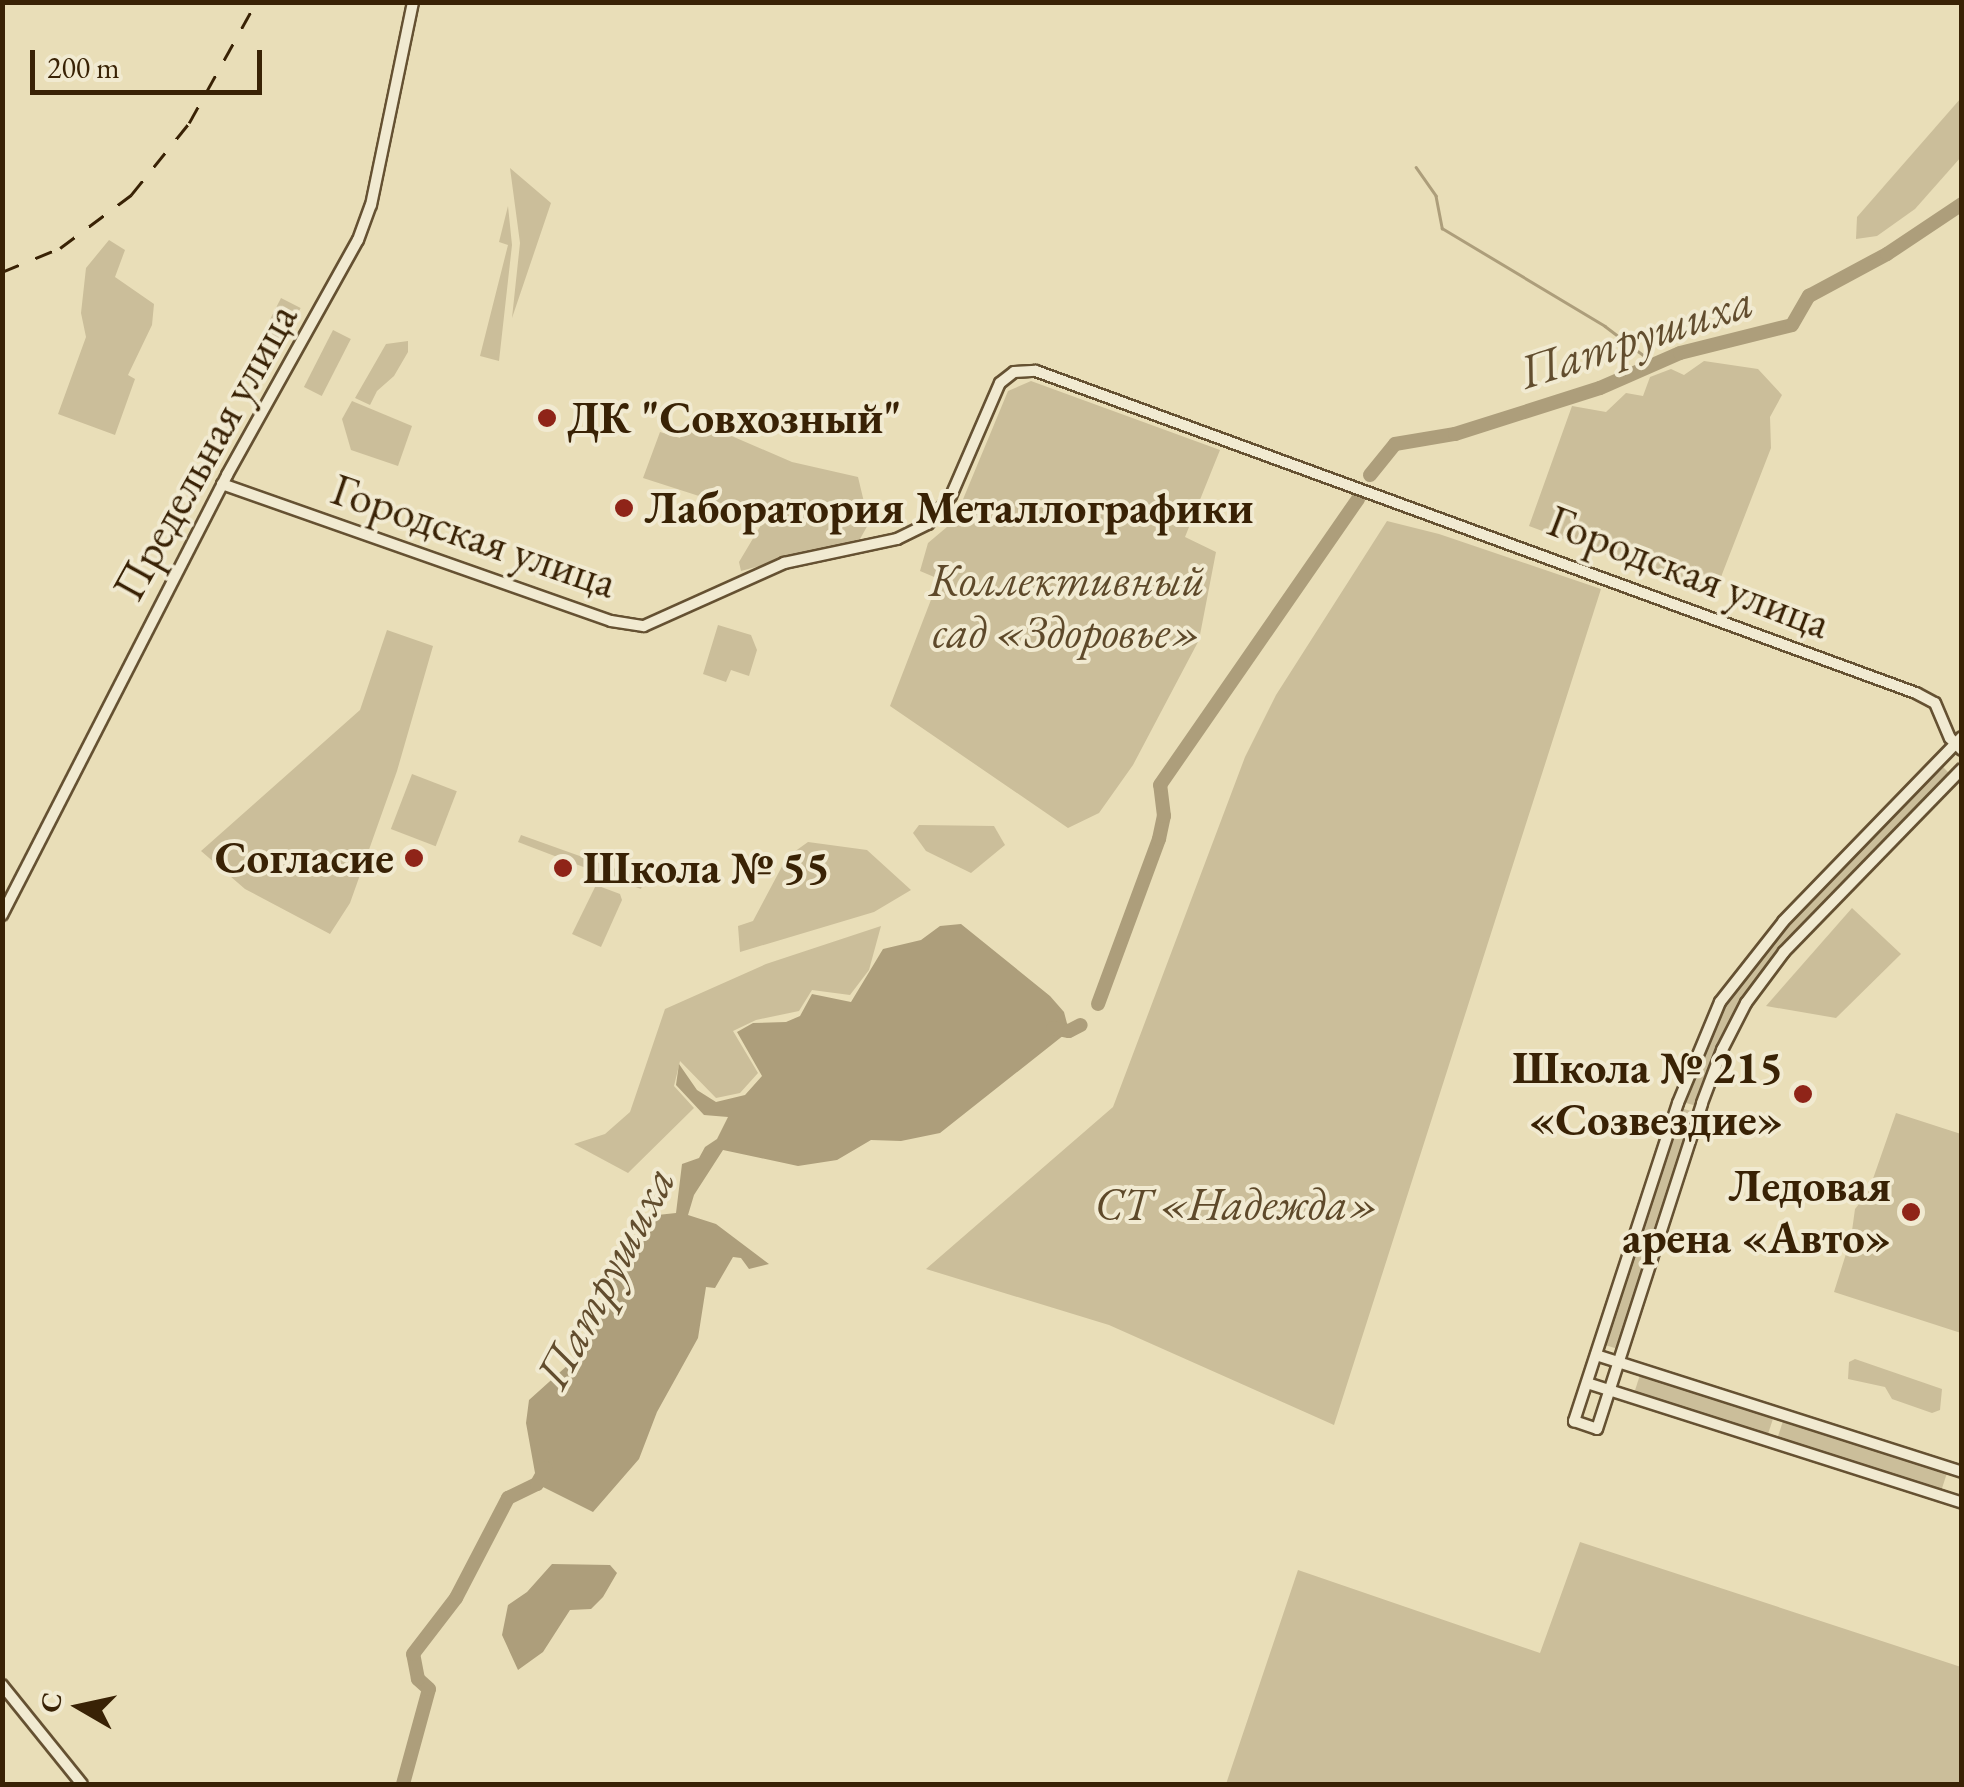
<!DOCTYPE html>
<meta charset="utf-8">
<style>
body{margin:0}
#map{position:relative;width:1964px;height:1787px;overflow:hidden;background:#e9deb8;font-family:"EB Garamond",serif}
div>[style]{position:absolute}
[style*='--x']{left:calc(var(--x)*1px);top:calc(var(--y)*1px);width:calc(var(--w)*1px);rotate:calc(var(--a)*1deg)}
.green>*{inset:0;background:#cbbe9a;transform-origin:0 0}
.water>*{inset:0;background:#ad9e7b}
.stream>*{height:2.5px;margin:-1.25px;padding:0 1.25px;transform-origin:1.25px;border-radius:1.25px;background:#ad9e7b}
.river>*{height:14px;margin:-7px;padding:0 7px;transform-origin:7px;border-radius:7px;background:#ad9e7b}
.roads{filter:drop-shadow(2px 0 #655132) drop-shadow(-2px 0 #655132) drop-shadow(0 2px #655132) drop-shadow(0 -2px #655132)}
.minor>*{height:10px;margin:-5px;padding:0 5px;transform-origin:5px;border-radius:5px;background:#f1ead1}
.rail>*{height:2.5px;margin-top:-1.25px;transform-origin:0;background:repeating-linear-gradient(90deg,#392205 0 18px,transparent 0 36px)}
.dots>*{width:28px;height:28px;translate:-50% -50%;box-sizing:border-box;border:5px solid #f1ead1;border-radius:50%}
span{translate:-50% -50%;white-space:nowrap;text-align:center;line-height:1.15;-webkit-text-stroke:8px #f1ead1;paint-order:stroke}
.poi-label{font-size:45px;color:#392205;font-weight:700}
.left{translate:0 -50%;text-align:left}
.right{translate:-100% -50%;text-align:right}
.street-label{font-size:45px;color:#392205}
.park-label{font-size:45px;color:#5e492a;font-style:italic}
.water-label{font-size:48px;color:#624d2e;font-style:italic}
.frame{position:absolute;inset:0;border:5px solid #392205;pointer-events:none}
.north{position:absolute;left:30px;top:1657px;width:100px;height:100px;-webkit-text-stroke:8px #f1ead1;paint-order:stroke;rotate:279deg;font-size:28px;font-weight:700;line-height:40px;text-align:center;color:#392205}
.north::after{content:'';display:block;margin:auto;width:35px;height:45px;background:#392205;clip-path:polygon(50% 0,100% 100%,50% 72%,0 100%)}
.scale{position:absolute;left:30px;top:50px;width:232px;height:45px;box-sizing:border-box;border:5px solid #392205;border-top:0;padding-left:12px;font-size:30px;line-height:35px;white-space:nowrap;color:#392205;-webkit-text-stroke:8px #f1ead1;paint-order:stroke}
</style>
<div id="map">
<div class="green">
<i style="clip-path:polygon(1961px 98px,1961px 157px,1915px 209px,1877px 236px,1856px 239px,1857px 217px)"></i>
<i style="clip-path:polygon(510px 168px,551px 203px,512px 318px,520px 243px)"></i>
<i style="clip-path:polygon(508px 206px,512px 245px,499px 361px,480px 356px,508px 245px,499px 242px)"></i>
<i style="clip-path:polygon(109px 240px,125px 250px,115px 277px,154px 304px,152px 325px,128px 375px,135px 379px,115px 435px,58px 414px,86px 337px,81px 313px,86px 268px)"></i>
<i style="left:281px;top:298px;width:22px;height:67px;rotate:27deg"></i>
<i style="left:333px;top:330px;width:20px;height:64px;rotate:27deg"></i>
<i style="clip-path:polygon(408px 341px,408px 352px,394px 376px,377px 391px,370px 405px,355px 398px,386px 344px)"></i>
<i style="clip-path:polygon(1704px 361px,1758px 369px,1782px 395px,1770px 417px,1771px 448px,1714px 595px,1529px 526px,1572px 406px,1606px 412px,1626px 393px,1643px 396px,1650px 377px,1671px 369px,1684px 375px)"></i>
<i style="clip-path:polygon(1031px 381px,1220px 450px,1185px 537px,1216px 552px,1199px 640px,1133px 765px,1099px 813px,1068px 828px,890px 706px,939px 579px,920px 571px,928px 543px,954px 521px,1008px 391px)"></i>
<i style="clip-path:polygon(352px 401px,412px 426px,398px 466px,351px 450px,342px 419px)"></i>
<i style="clip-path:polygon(690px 418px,792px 462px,858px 477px,869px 523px,860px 539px,741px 571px,739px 562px,761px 525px,755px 514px,643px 478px,660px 432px,680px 438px)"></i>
<i style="clip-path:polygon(1387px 521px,1439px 534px,1601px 589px,1334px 1425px,1109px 1325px,926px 1269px,1113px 1107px,1245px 757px,1276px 695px)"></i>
<i style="clip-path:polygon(718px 625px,751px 635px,757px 650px,749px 676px,731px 670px,726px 682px,703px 674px)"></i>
<i style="clip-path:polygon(387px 630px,433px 646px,397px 771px,350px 903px,330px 934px,245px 889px,201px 851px,360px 710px)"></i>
<i style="clip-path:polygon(1940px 764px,1949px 773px,1781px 947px,1753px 983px,1714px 1055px,1697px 1106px,1686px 1103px,1703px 1051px,1740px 979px,1772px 939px)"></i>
<i style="left:412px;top:774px;width:48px;height:59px;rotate:21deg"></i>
<i style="clip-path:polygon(919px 825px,994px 826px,1005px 845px,971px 873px,926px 851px,913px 833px)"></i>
<i style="clip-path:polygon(521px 835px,644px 879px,641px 889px,518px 842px)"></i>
<i style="clip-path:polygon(808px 842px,867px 850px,911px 890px,874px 912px,740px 952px,738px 926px,753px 921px,787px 857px)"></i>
<i style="clip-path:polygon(596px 885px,620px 894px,622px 900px,601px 947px,572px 934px)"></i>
<i style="clip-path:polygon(1852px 908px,1901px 954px,1836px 1018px,1766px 1006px)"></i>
<i style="clip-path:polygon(881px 926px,869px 970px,850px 995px,812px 990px,799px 1011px,756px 1020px,733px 1031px,758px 1073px,740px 1093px,716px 1098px,680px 1061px,674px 1086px,694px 1108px,628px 1173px,574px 1144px,605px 1134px,630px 1112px,665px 1009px,766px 964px)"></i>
<i style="clip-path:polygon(1684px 1109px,1695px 1112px,1618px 1349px,1605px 1345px)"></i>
<i style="clip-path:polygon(1896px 1113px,1961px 1134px,1961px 1333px,1834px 1292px,1851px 1238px,1855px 1209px,1868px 1193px)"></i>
<i style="clip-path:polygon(1855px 1359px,1942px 1389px,1940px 1410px,1932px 1413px,1892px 1399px,1885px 1387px,1848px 1379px,1849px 1362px)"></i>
<i style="left:1640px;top:1375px;width:140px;height:19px;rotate:18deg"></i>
<i style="left:1783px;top:1421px;width:172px;height:19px;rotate:18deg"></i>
<i style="clip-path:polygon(1580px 1542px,1961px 1667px,1961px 1784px,1226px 1784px,1298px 1570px,1540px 1653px)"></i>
</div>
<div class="water">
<i style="clip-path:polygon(961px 924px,1050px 996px,1064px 1012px,1069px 1031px,940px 1133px,901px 1141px,871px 1140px,837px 1160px,798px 1166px,723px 1150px,694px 1195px,688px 1215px,716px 1224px,769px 1264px,749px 1269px,741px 1258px,733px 1257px,715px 1288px,706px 1287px,698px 1338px,657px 1412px,639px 1459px,593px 1512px,537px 1484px,526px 1423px,529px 1400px,579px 1355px,590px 1312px,610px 1302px,612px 1280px,634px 1246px,639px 1217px,676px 1213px,682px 1164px,699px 1158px,705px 1147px,717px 1139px,728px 1117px,704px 1115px,676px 1085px,679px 1064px,697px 1090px,716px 1102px,745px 1095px,762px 1076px,737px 1032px,753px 1023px,786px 1022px,800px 1016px,812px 994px,851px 1002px,883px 949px,921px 940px,940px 926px)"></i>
<i style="clip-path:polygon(552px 1564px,610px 1565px,617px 1573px,603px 1597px,591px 1609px,570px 1610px,543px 1652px,518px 1670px,502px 1635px,508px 1605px,527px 1592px)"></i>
</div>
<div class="stream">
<i style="--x:1416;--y:167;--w:35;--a:55"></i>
<i style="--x:1436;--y:196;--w:33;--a:79"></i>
<i style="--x:1442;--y:228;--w:190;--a:31"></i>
<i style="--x:1605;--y:326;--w:63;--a:37.2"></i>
</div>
<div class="river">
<i style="--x:1370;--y:475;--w:40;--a:-51"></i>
<i style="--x:1395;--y:444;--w:61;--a:-9.5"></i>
<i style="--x:1455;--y:434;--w:152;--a:-17.6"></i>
<i style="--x:1600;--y:388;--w:87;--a:-23.6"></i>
<i style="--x:1680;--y:353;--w:115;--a:-14"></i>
<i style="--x:1792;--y:325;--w:34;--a:-60"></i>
<i style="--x:1809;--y:296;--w:89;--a:-28.3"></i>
<i style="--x:1887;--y:254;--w:90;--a:-33.7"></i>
<i style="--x:1098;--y:1004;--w:176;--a:-69.7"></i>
<i style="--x:1159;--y:839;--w:24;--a:-78"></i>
<i style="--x:1164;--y:816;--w:31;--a:-97"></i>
<i style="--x:1160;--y:785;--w:348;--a:-55.3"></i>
<i style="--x:1053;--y:1028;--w:16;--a:11"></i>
<i style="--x:1069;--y:1031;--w:13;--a:-27"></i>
<i style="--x:403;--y:1784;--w:98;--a:-74.7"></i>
<i style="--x:429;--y:1689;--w:15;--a:-138"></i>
<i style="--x:418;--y:1679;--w:25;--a:-101"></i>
<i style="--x:413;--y:1654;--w:71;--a:-52.5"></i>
<i style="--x:456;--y:1598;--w:113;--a:-62.5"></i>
<i style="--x:508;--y:1498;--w:32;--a:-26"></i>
<i style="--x:537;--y:1484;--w:18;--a:-61"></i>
</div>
<div class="roads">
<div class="minor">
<i style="--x:222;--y:484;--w:412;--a:19.4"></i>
<i style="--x:611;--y:621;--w:33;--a:9"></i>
<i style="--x:644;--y:626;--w:154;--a:-24.2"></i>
<i style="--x:784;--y:563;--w:116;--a:-12"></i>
<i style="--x:897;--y:539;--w:34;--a:-26"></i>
<i style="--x:928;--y:524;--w:36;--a:-51"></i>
<i style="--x:951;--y:496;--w:123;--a:-66.6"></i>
<i style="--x:1000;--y:383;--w:18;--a:-38"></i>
<i style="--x:1014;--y:372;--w:22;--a:-3"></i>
<i style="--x:1036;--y:371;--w:937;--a:20.1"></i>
<i style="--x:1916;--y:693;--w:21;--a:28"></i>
<i style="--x:1935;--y:703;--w:38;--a:67"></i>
<i style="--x:1950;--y:738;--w:17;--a:45"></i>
<i style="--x:1962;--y:737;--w:257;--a:134.1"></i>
<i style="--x:1783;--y:922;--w:102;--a:128.2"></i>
<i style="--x:1720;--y:1002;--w:109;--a:112.6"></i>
<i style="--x:1678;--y:1103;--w:335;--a:108.1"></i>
<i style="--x:1574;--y:1421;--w:24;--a:19"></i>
<i style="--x:1597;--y:1429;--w:342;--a:-72.1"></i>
<i style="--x:1702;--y:1103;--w:57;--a:-69.3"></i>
<i style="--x:1722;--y:1050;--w:53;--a:-62.9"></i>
<i style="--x:1746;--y:1003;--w:64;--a:-53.3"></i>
<i style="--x:1784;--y:952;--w:255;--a:-45.8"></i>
<i style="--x:2;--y:915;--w:494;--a:-62.9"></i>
<i style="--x:227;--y:475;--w:269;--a:-60.9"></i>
<i style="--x:358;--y:240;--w:37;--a:-70"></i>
<i style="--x:371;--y:205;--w:207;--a:-78.3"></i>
<i style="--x:1596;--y:1355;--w:384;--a:17.7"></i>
<i style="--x:1587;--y:1383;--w:394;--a:17.7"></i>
<i style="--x:2;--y:1685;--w:127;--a:51.1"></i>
</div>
</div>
<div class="rail">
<i style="--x:2;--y:272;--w:63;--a:-22.5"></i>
<i style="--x:60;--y:248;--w:89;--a:-36.7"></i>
<i style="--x:131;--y:195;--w:92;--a:-51.1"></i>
<i style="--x:189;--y:123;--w:138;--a:-61"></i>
</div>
<div class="dots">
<i style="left:547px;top:418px;background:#8f2418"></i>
<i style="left:624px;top:508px;background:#8f2418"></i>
<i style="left:414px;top:858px;background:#8f2418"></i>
<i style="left:563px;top:868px;background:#8f2418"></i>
<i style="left:1803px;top:1094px;background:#8f2418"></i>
<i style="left:1911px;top:1212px;background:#8f2418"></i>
</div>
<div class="poi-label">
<span class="left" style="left:567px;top:418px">ДК "Совхозный"</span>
<span class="left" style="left:644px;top:508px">Лаборатория Металлографики</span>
<span class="right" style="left:394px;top:858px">Согласие</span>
<span class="left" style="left:583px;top:868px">Школа № 55</span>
<span class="right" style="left:1783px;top:1094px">Школа № 215<br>«Созвездие»</span>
<span class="right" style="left:1891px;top:1212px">Ледовая<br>арена «Авто»</span>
</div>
<div class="street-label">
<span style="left:205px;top:452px;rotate:-61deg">Предельная улица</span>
<span style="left:474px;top:536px;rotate:19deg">Городская улица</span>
<span style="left:1689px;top:572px;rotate:21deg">Городская улица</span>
</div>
<div class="park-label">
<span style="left:1067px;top:606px">Коллективный<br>сад «Здоровье»</span>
<span style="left:1237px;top:1204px">СТ «Надежда»</span>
</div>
<div class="water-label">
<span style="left:1636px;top:336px;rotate:-18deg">Патрушиха</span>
<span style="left:605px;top:1277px;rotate:-62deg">Патрушиха</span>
</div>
<div class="frame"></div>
<div class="north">С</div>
<div class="scale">200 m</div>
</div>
